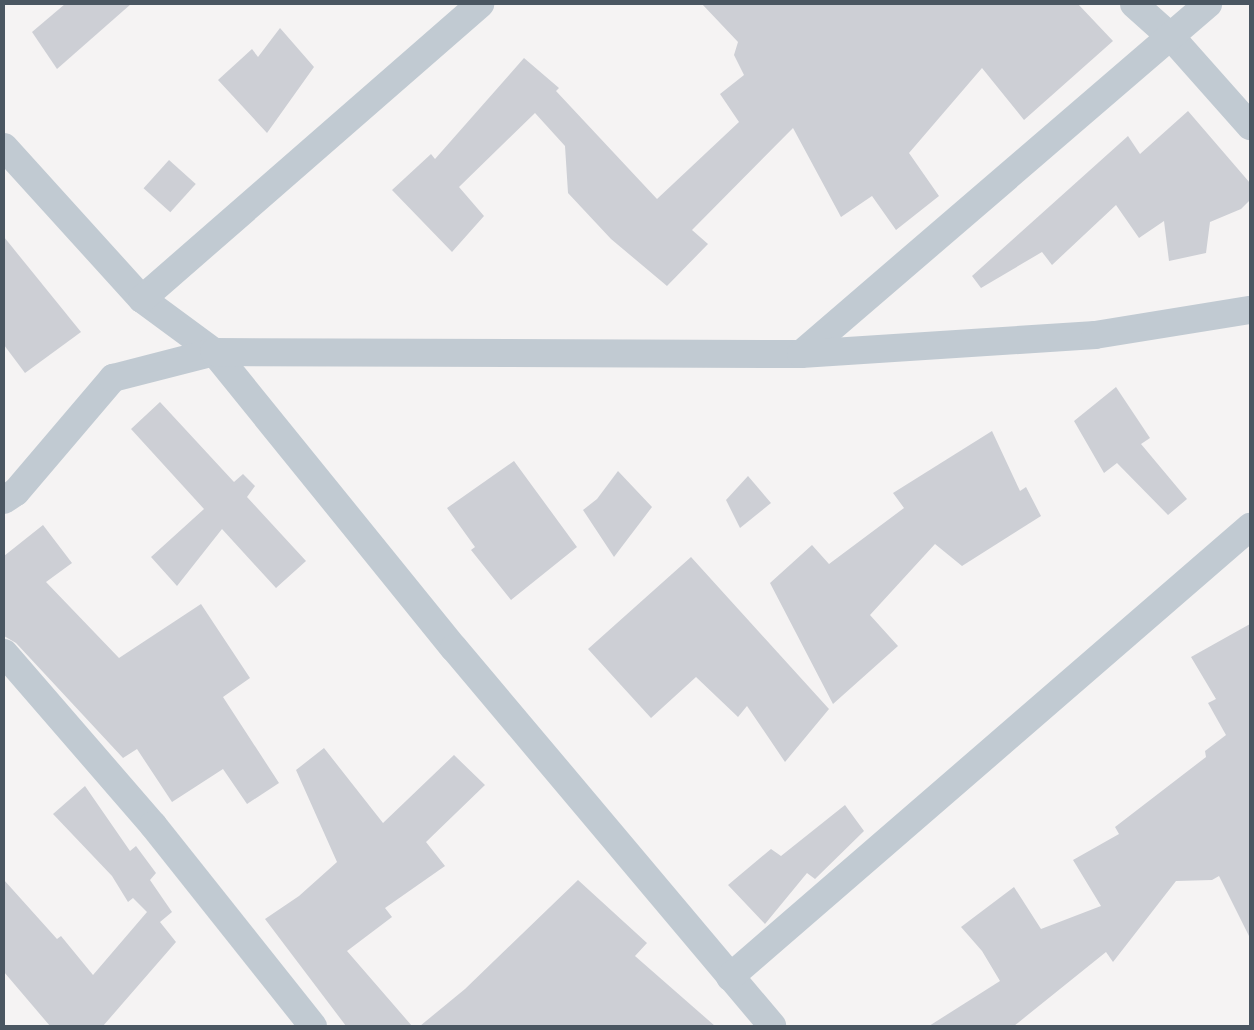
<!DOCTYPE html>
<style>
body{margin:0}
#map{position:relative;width:1254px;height:1030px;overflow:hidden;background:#f5f3f3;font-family:"Golos Text",sans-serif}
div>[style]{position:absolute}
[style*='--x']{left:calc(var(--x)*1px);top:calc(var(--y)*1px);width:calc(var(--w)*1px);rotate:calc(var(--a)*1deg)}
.building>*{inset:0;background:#cdcfd5;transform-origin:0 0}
.minor>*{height:28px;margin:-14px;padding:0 14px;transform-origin:14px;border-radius:14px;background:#c1cad2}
span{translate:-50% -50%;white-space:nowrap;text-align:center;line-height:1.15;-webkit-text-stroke:4.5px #fff;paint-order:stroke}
.frame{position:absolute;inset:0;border:5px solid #4a5661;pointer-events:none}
</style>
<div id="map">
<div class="building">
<i style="clip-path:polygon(65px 4px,131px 4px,57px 69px,32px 32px)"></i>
<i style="clip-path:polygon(702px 4px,1078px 4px,1113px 41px,1024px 120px,982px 68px,909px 153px,939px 196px,896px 230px,872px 196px,841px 217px,793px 128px,692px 230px,708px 244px,667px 286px,611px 239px,568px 193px,565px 146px,535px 113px,459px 187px,484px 216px,452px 252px,392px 190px,431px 154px,435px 159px,524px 58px,559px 88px,556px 91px,657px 199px,739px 122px,720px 94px,744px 75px,734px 55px,738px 42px)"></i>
<i style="clip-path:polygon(280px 28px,314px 67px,267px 133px,218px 80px,252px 49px,258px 57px)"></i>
<i style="clip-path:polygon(1188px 111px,1250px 183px,1250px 200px,1241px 209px,1210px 222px,1206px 253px,1169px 261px,1164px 221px,1139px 238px,1116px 205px,1052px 265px,1042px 252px,981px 288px,972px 276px,1128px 136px,1140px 154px)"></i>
<i style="left:169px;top:160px;width:36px;height:38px;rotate:42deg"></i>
<i style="clip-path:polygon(4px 237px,81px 332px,25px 373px,4px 345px)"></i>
<i style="clip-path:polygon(1116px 387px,1150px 438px,1141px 444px,1187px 499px,1168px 515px,1117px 463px,1104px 473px,1074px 421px)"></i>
<i style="clip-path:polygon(160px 402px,234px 482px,243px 474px,255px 486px,247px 497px,306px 561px,276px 588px,222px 529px,177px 586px,151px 557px,204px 509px,131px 429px)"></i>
<i style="clip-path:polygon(992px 431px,1020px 491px,1026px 487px,1041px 516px,962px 566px,935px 544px,870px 615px,898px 646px,833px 704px,770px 583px,812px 545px,829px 564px,904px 508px,893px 493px)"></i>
<i style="clip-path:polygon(514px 461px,577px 547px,511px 600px,471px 550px,475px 547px,447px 508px)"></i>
<i style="clip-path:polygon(618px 471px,652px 507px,614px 557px,583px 510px,597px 499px)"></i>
<i style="clip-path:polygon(748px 476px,771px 503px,740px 528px,726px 500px)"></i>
<i style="clip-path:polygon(43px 525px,72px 563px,46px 582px,119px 658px,201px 604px,250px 678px,223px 697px,279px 783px,247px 804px,223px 769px,172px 802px,137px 749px,123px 758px,16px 643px,4px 636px,4px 556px)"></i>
<i style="clip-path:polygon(691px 557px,829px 709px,785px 762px,747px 706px,738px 717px,696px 677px,651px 718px,588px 649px)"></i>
<i style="clip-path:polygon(1250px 624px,1250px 938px,1219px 876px,1212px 880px,1176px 881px,1113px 962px,1106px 952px,1014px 1026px,929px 1026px,1000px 981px,982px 951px,961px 927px,1014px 887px,1041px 929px,1101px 906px,1073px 860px,1119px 834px,1115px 827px,1206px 757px,1205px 751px,1226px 735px,1208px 703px,1216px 699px,1191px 657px)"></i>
<i style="clip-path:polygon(324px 748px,383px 823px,454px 755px,485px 785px,426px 842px,445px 866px,385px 908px,392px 917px,347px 951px,412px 1026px,346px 1026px,265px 919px,299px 896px,337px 862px,296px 770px)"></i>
<i style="clip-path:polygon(85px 786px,130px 851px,136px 846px,156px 873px,150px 880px,172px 912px,160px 922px,176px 942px,103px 1026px,50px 1026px,4px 972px,4px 880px,57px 939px,61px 936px,93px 975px,147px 912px,133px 898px,128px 902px,112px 876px,53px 814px)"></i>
<i style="clip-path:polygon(845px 805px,864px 831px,815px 879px,807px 873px,765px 924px,728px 885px,771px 849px,781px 856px)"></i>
<i style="clip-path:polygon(578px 880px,647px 943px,635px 956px,715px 1026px,420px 1026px,465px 989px)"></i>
</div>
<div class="minor">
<i style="--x:1134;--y:4;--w:51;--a:41.8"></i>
<i style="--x:1172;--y:38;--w:118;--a:48.4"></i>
<i style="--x:4;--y:147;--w:205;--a:47.8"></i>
<i style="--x:142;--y:299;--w:89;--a:36.4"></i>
<i style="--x:214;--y:352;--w:381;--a:51"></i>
<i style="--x:454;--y:648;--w:494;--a:49.9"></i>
<i style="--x:142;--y:299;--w:449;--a:-41.1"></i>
<i style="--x:801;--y:354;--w:537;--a:-40.69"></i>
<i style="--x:4;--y:500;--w:14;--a:-34"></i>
<i style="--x:16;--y:492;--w:150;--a:-49.6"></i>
<i style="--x:113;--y:378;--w:104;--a:-14.4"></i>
<i style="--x:214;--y:352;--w:587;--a:0.2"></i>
<i style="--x:801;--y:354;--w:295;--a:-3.7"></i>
<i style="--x:1095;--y:335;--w:157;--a:-9.2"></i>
<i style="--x:4;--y:653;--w:228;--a:49.1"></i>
<i style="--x:153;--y:825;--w:257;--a:51.5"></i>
<i style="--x:730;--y:977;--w:688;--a:-40.87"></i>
</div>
<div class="frame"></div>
</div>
